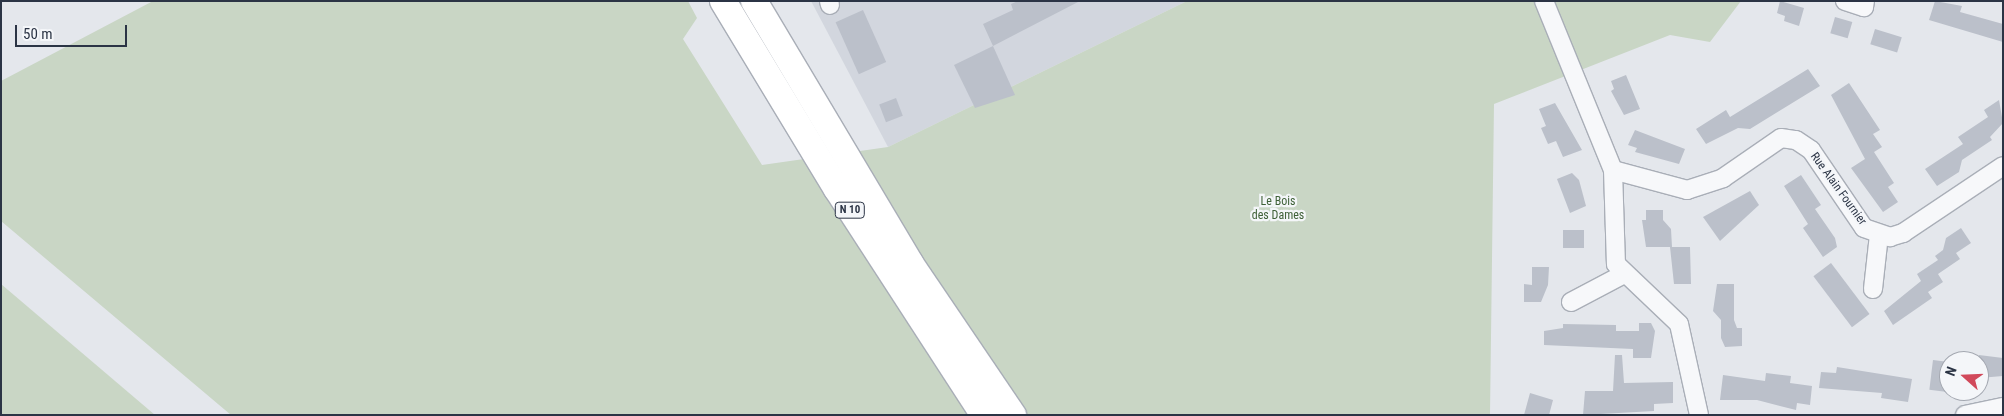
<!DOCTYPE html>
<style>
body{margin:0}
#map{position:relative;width:2004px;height:416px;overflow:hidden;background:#e4e7ec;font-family:"Roboto Condensed",sans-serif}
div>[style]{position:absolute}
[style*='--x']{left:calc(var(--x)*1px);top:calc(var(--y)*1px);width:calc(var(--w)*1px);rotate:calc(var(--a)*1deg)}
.built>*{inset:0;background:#d2d6de}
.green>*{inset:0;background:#c9d6c5}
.building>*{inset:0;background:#bbc0ca;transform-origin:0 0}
.roads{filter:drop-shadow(1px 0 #a9aeb7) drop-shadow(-1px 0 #a9aeb7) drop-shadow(0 1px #a9aeb7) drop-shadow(0 -1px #a9aeb7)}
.minor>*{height:18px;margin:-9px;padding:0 9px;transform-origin:9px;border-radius:9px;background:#f7f8fa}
.highway>*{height:26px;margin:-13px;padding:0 13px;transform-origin:13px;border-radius:13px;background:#fff}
span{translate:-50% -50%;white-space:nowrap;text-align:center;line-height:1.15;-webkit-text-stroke:4.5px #f4f6f9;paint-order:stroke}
.shield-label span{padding:1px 4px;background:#f4f6f9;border:1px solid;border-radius:4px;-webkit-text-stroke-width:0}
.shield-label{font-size:11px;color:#2b3445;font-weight:700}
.street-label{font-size:12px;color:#2b3445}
.park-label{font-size:12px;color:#3f6138}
.frame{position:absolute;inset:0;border:2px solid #2b3445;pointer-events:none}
.north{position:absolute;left:1939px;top:351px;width:50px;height:50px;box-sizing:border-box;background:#f4f6f9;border:1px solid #a4a8b1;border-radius:50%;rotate:290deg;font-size:14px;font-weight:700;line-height:20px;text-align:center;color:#2b3445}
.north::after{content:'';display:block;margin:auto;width:18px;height:22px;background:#d1495b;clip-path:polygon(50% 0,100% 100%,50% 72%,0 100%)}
.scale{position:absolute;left:15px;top:25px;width:112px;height:22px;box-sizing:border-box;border:2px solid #2b3445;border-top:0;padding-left:6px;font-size:15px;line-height:18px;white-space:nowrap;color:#2b3445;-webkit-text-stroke:4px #f4f6f9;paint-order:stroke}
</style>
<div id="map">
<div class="built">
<i style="clip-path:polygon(811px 1px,1187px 1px,888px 147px)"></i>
</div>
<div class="green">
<i style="clip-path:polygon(153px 1px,688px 1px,697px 18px,683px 39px,762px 165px,888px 147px,1187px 1px,1741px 1px,1710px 42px,1670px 35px,1494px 104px,1490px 415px,231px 415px,1px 221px,1px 81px)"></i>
<i style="clip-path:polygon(1px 284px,155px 415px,1px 415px)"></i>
</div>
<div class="building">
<i style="clip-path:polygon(1018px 1px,1080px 1px,993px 46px,983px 24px,1013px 10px,1011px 4px)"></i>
<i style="clip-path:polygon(1780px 1px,1804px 8px,1799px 26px,1784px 21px,1785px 16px,1777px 13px)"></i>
<i style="clip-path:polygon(1935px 1px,1962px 6px,1960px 12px,2003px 24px,2003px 42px,1929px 20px)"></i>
<i style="left:863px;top:10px;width:57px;height:30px;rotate:66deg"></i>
<i style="left:1835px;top:17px;width:18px;height:17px;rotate:16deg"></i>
<i style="left:1875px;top:29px;width:28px;height:16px;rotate:17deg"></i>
<i style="clip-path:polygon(993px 46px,1015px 95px,975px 108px,954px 65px)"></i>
<i style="clip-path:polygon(1808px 69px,1820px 86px,1750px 129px,1738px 128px,1706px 144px,1696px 129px,1726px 110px,1730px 117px)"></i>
<i style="clip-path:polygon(1626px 75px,1640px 109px,1624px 115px,1611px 91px,1614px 89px,1611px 81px)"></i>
<i style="clip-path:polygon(1849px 83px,1880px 130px,1873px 134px,1882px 147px,1874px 152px,1894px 183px,1888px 187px,1898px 202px,1883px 212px,1851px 168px,1865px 159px,1831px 95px)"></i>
<i style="left:896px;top:98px;width:19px;height:18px;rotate:69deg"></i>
<i style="clip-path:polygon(1999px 100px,2003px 123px,1990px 137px,1992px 140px,1962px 160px,1959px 172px,1937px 186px,1925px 169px,1963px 144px,1958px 137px,1988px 117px,1984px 110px)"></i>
<i style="clip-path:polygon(1555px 103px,1582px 150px,1563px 157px,1556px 141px,1548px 144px,1541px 128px,1546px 126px,1539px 109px)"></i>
<i style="clip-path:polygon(1635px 130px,1685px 149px,1679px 164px,1635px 152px,1637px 148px,1628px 145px)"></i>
<i style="clip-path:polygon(1572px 173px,1579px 180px,1586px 206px,1570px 213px,1557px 179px)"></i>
<i style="clip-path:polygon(1801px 175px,1821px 205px,1815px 209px,1835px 238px,1837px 247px,1823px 257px,1803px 228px,1808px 224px,1784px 186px)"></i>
<i style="clip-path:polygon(1750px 191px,1759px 205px,1720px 241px,1703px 217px)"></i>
<i style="clip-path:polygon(1646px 210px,1663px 210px,1663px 220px,1671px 229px,1672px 247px,1690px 247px,1691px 284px,1674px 284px,1670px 247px,1646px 247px,1642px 220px,1646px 220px)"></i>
<i style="clip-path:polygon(1961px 228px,1971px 243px,1956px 253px,1960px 259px,1938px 274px,1943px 282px,1928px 292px,1932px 298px,1893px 325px,1884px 311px,1921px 281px,1917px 274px,1938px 260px,1935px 256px,1943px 250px,1946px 238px)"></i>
<i style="left:1563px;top:230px;width:21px;height:18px"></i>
<i style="left:1831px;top:263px;width:64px;height:22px;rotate:53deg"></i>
<i style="clip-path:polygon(1532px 267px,1549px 267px,1548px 285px,1541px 302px,1524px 302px,1524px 284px,1532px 285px)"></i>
<i style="clip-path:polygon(1717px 284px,1734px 284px,1734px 320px,1737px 328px,1742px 328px,1742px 346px,1725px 347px,1721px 338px,1721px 320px,1713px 311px)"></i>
<i style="clip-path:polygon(1639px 323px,1651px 323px,1655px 331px,1651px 358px,1633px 358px,1633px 349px,1544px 345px,1544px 331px,1563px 328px,1563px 324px,1616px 325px,1616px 331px,1639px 331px)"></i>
<i style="clip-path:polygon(1615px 355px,1622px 355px,1624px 383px,1673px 382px,1673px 403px,1654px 404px,1654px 411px,1583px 415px,1585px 391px,1613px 391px)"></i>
<i style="clip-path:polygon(1979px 355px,2003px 358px,2003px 376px,1979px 378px)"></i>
<i style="left:1933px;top:360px;width:16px;height:30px;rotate:7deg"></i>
<i style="clip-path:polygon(1837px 367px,1912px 379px,1908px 402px,1881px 398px,1882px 393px,1819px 388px,1821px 372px,1836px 373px)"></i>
<i style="clip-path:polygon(1766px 373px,1791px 376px,1790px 383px,1812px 386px,1810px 405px,1797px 403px,1796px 410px,1757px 400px,1720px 400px,1723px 375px,1765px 381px)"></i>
<i style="clip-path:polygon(1530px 393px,1553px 400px,1549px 415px,1524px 415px)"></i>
</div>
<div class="roads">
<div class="minor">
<i style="--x:829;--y:1;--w:4;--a:76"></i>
<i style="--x:1544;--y:1;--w:183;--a:67.8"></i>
<i style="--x:1613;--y:170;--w:77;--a:15.1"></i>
<i style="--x:1687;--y:190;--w:38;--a:-18"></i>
<i style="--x:1723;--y:178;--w:70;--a:-34.6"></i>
<i style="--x:1781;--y:138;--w:15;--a:8"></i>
<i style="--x:1796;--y:140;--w:18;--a:34"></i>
<i style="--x:1811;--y:150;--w:94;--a:55.8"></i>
<i style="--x:1864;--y:228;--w:28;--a:19"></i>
<i style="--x:1890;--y:237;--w:14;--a:-17"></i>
<i style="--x:1903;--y:233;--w:120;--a:-33.8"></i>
<i style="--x:1845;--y:1;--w:20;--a:18"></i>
<i style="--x:1864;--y:7;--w:6;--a:-81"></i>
<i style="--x:1613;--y:170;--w:94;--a:88.2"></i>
<i style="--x:1616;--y:264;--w:87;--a:43.6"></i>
<i style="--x:1679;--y:324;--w:93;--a:77.6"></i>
<i style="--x:1873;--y:289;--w:54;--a:-83.7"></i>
<i style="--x:1571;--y:302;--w:60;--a:-27.8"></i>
<i style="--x:1965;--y:415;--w:39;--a:-12"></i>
</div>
<div class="highway">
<i style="--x:723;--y:1;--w:220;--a:58.8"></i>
<i style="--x:837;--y:189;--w:270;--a:57"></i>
<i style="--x:754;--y:1;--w:305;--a:59.2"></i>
<i style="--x:910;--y:263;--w:184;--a:55.9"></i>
</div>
</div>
<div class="shield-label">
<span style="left:850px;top:210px">N 10</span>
</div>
<div class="street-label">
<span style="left:1838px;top:189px;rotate:54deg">Rue Alain Fournier</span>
</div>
<div class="park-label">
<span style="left:1278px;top:209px">Le Bois<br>des Dames</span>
</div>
<div class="frame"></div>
<div class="north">N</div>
<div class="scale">50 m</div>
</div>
